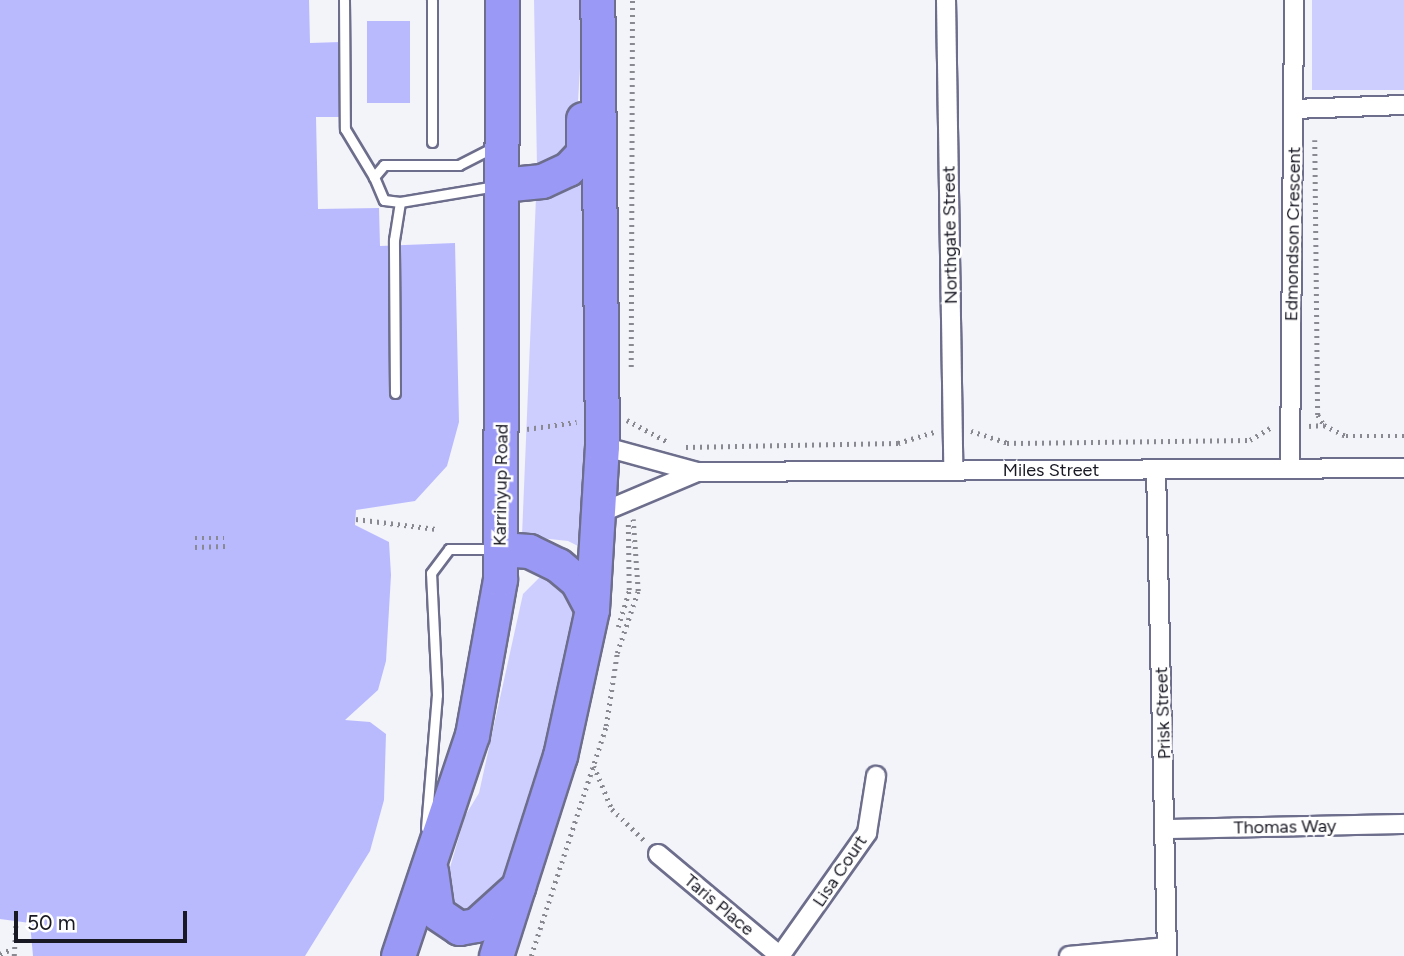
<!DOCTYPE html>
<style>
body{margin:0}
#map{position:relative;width:1404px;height:956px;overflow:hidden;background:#f3f3fa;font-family:Figtree,sans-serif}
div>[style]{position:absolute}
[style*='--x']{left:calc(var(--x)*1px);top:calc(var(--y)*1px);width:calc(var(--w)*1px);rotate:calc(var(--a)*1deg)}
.green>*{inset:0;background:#cdcefe;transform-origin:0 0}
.building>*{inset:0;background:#b9bafe;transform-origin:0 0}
.path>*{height:4.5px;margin-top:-2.25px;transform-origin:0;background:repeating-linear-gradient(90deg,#898992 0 2px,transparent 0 7px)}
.roads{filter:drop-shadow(2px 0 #6d6e8c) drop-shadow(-2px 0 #6d6e8c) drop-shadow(0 2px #6d6e8c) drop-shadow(0 -2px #6d6e8c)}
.lane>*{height:9px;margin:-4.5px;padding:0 4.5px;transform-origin:4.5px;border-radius:4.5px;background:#fff}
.street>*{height:18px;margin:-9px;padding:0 9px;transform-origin:9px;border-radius:9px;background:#fff}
.highway>*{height:33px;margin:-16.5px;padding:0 16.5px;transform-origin:16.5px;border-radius:16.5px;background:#9b99f6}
span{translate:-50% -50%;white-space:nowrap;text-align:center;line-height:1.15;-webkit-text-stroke:5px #fff;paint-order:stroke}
.street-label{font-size:18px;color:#191924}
.scale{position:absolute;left:14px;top:911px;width:173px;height:32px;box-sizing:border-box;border:4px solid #191924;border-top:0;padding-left:9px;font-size:21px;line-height:24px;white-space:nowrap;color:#191924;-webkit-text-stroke:5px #fff;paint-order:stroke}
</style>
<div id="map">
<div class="green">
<i style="clip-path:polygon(534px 0,584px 0,575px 152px,537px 166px)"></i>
<i style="left:1312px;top:0;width:92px;height:90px"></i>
<i style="clip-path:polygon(588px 175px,586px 550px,568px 541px,522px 536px,536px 197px)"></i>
<i style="clip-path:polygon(543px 574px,577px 601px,562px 708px,508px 879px,475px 910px,453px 906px,444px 888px,465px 816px,479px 793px,523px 594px)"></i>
</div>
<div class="building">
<i style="clip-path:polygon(0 0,309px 0,310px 43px,341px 42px,341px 117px,316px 117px,318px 209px,379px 208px,380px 246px,455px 243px,459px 422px,447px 466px,415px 501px,356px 510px,355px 525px,389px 542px,391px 575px,386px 661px,378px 690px,345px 720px,370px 722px,386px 734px,384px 800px,370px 851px,305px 956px,33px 956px,30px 923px,0 919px)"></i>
<i style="left:367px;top:21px;width:43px;height:82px"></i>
</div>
<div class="path">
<i style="--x:1315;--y:140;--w:275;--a:89.4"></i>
<i style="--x:1318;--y:415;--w:12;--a:59"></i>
<i style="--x:631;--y:367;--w:367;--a:-89.8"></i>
<i style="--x:627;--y:420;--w:47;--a:28.2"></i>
<i style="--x:1309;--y:426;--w:15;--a:-4"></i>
<i style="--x:1324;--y:425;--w:25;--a:27"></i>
<i style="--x:1346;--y:436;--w:58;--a:0"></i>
<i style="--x:527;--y:429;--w:50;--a:-8"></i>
<i style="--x:971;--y:431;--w:38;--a:18"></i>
<i style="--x:1007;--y:443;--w:243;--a:-0.7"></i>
<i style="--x:1250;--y:440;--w:26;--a:-31"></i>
<i style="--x:686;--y:447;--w:212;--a:-1.1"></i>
<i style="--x:898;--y:443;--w:39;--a:-17"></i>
<i style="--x:356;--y:519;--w:81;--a:7.1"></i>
<i style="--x:195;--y:538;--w:29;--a:0"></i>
<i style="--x:195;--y:547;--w:30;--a:-2"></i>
<i style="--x:618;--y:627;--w:39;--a:-73"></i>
<i style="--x:629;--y:590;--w:68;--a:-90.8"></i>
<i style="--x:594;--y:766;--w:47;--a:67.3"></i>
<i style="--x:612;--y:809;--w:46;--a:44.1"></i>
<i style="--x:0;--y:954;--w:13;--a:-23"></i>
<i style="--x:14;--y:956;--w:34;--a:-87"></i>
<i style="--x:531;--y:956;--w:242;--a:-71.9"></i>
<i style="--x:606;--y:726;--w:74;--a:-81.4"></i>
<i style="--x:617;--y:653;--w:65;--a:-71.3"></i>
<i style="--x:638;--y:591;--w:72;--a:-94"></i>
</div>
<div class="roads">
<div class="lane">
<i style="--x:344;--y:0;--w:129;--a:89.6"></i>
<i style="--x:345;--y:129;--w:56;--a:58.9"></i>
<i style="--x:432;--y:0;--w:142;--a:90"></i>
<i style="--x:494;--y:147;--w:39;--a:153"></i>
<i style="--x:459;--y:165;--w:75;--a:180"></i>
<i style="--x:384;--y:165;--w:16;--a:130"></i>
<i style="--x:374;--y:177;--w:25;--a:67"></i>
<i style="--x:384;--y:200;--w:16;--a:7"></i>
<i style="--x:400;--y:202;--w:97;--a:-9.5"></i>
<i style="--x:395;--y:393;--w:153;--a:-90.4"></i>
<i style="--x:394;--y:240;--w:38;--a:-81"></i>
<i style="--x:426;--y:828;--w:133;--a:-85.3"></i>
<i style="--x:437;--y:695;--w:122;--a:-92.8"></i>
<i style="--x:431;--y:573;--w:30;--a:-53"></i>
<i style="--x:449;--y:549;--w:46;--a:0"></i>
</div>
<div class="street">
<i style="--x:946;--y:0;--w:471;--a:89.1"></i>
<i style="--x:1294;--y:109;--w:110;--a:-2.1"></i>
<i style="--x:602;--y:446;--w:98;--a:15.3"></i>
<i style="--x:697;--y:472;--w:707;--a:-0.32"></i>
<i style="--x:1290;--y:468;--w:468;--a:-89.5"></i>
<i style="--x:1156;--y:469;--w:487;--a:88.7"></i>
<i style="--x:600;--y:513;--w:105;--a:-22.9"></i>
<i style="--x:1167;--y:829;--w:237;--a:-1.2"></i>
<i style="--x:658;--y:854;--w:159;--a:39.9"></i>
<i style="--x:780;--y:956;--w:151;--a:-54.7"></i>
<i style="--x:867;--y:833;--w:58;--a:-81"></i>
<i style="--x:1069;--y:956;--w:98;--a:-5.2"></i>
</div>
<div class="highway">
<i style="--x:501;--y:185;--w:41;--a:-5.6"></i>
<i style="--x:542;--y:181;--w:29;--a:-25"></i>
<i style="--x:568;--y:169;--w:22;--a:-47"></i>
<i style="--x:583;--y:153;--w:34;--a:-90"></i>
<i style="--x:500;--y:549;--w:29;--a:4"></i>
<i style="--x:529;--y:551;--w:32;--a:26"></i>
<i style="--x:558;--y:565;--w:25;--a:40"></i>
<i style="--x:577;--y:581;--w:32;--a:62"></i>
<i style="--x:431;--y:871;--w:42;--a:81.9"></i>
<i style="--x:437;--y:913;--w:27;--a:34"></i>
<i style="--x:459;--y:928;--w:17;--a:-10"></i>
<i style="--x:476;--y:925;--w:57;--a:-42.1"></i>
<i style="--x:398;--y:956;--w:233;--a:-71.5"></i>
<i style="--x:472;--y:735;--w:158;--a:-79.8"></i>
<i style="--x:500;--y:579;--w:579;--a:-89.8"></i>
<i style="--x:496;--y:956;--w:210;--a:-72.3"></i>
<i style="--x:560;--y:756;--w:150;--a:-77.7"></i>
<i style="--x:592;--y:609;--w:163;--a:-86.5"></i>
<i style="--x:602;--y:446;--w:446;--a:-90.6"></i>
</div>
</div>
<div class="street-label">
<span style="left:1293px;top:234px;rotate:-89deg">Edmondson Crescent</span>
<span style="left:950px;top:235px;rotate:-91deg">Northgate Street</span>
<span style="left:1051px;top:470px">Miles Street</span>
<span style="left:501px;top:485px;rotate:-89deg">Karrinyup Road</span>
<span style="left:1163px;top:713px;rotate:-92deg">Prisk Street</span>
<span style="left:1285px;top:827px;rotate:-1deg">Thomas Way</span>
<span style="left:840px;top:871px;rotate:-56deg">Lisa Court</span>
<span style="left:719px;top:905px;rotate:40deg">Taris Place</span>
</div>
<div class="scale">50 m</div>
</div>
